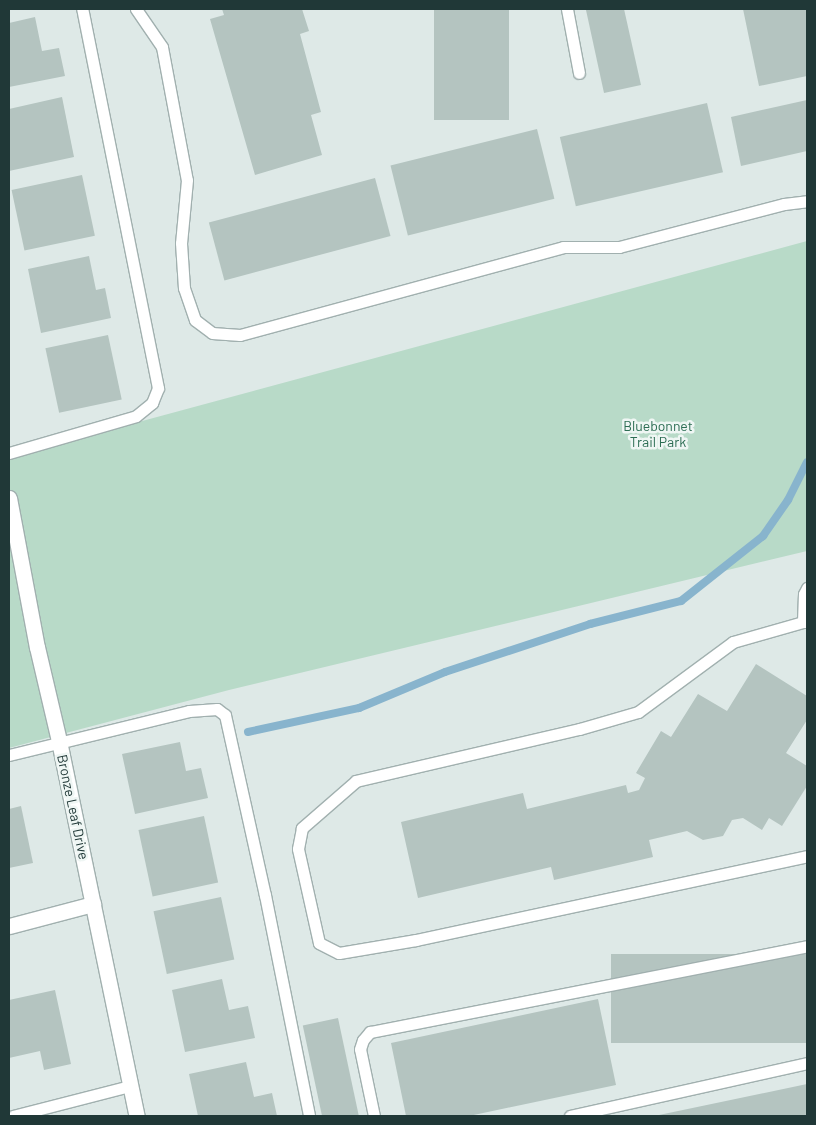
<!DOCTYPE html>
<style>
body{margin:0}
#map{position:relative;width:816px;height:1125px;overflow:hidden;background:#dee9e7;font-family:Barlow,sans-serif}
div>[style]{position:absolute}
[style*='--x']{left:calc(var(--x)*1px);top:calc(var(--y)*1px);width:calc(var(--w)*1px);rotate:calc(var(--a)*1deg)}
.green>*{inset:0;background:#b8dac8}
.stream>*{height:8px;margin:-4px;padding:0 4px;transform-origin:4px;border-radius:4px;background:#88b4cd}
.building>*{inset:0;background:#b4c4c0;transform-origin:0 0}
.roads{filter:drop-shadow(1px 0 #a1b0af) drop-shadow(-1px 0 #a1b0af) drop-shadow(0 1px #a1b0af) drop-shadow(0 -1px #a1b0af)}
.lane>*{height:11px;margin:-5.5px;padding:0 5.5px;transform-origin:5.5px;border-radius:5.5px;background:#fff}
.street>*{height:15px;margin:-7.5px;padding:0 7.5px;transform-origin:7.5px;border-radius:7.5px;background:#fff}
span{translate:-50% -50%;white-space:nowrap;text-align:center;line-height:1.15;-webkit-text-stroke:5px #eff6f4;paint-order:stroke}
.park-label{font-size:14px;color:#2c6d53}
.street-label{font-size:14px;color:#203837}
.frame{position:absolute;inset:0;border:10px solid #203837;pointer-events:none}
</style>
<div id="map">
<div class="green">
<i style="clip-path:polygon(807px 241px,807px 551px,229px 690px,9px 748px,9px 457px)"></i>
</div>
<div class="stream">
<i style="--x:248;--y:732;--w:114;--a:-12.2"></i>
<i style="--x:359;--y:708;--w:93;--a:-22.7"></i>
<i style="--x:445;--y:672;--w:153;--a:-18.3"></i>
<i style="--x:590;--y:624;--w:94;--a:-14.2"></i>
<i style="--x:681;--y:601;--w:105;--a:-38.4"></i>
<i style="--x:763;--y:536;--w:44;--a:-55.2"></i>
<i style="--x:788;--y:500;--w:42;--a:-63.4"></i>
</div>
<div class="building">
<i style="clip-path:polygon(222px 9px,302px 9px,309px 31px,300px 34px,321px 112px,311px 115px,322px 155px,255px 175px,210px 19px,224px 15px)"></i>
<i style="left:434px;top:9px;width:75px;height:111px"></i>
<i style="clip-path:polygon(594px 9px,624px 9px,641px 85px,604px 93px,586px 10px)"></i>
<i style="clip-path:polygon(743px 9px,806px 9px,807px 76px,759px 86px)"></i>
<i style="clip-path:polygon(35px 17px,42px 51px,59px 48px,65px 76px,9px 87px,9px 23px)"></i>
<i style="clip-path:polygon(62px 97px,74px 157px,9px 171px,9px 109px)"></i>
<i style="clip-path:polygon(807px 100px,807px 151px,741px 166px,731px 117px)"></i>
<i style="left:707px;top:103px;width:71px;height:151px;rotate:77deg"></i>
<i style="left:537px;top:129px;width:72px;height:151px;rotate:76deg"></i>
<i style="left:82px;top:175px;width:62px;height:72px;rotate:78deg"></i>
<i style="left:375px;top:178px;width:60px;height:172px;rotate:75deg"></i>
<i style="clip-path:polygon(89px 256px,96px 290px,105px 288px,111px 318px,41px 333px,28px 269px)"></i>
<i style="left:108px;top:335px;width:66px;height:64px;rotate:78deg"></i>
<i style="clip-path:polygon(756px 664px,807px 696px,807px 720px,786px 753px,807px 766px,807px 786px,782px 826px,769px 818px,762px 830px,743px 818px,732px 820px,723px 836px,703px 840px,687px 831px,649px 840px,653px 857px,554px 880px,551px 867px,418px 898px,401px 822px,523px 793px,527px 809px,626px 785px,628px 793px,639px 790px,645px 778px,636px 773px,661px 731px,671px 737px,698px 694px,727px 711px)"></i>
<i style="clip-path:polygon(180px 742px,186px 771px,201px 768px,208px 798px,135px 814px,122px 754px)"></i>
<i style="clip-path:polygon(21px 806px,33px 863px,9px 868px,9px 809px)"></i>
<i style="left:204px;top:816px;width:68px;height:67px;rotate:78deg"></i>
<i style="left:221px;top:897px;width:64px;height:69px;rotate:78deg"></i>
<i style="left:807px;top:954px;width:89px;height:196px;rotate:90deg"></i>
<i style="clip-path:polygon(222px 979px,229px 1010px,248px 1006px,255px 1038px,185px 1052px,172px 990px)"></i>
<i style="clip-path:polygon(55px 990px,71px 1064px,44px 1070px,40px 1051px,9px 1058px,9px 1000px)"></i>
<i style="clip-path:polygon(598px 999px,616px 1085px,469px 1116px,406px 1116px,391px 1043px)"></i>
<i style="left:338px;top:1018px;width:100px;height:36px;rotate:78deg"></i>
<i style="clip-path:polygon(246px 1062px,254px 1097px,272px 1093px,277px 1116px,198px 1116px,189px 1074px)"></i>
<i style="clip-path:polygon(807px 1084px,807px 1116px,659px 1116px,659px 1115px)"></i>
</div>
<div class="roads">
<div class="lane">
<i style="--x:136;--y:9;--w:46;--a:55.6"></i>
<i style="--x:162;--y:47;--w:135;--a:79.4"></i>
<i style="--x:187;--y:180;--w:63;--a:95.4"></i>
<i style="--x:181;--y:243;--w:45;--a:86.2"></i>
<i style="--x:184;--y:288;--w:34;--a:71"></i>
<i style="--x:195;--y:320;--w:21;--a:37"></i>
<i style="--x:212;--y:333;--w:28;--a:4"></i>
<i style="--x:240;--y:335;--w:335;--a:-15.2"></i>
<i style="--x:563;--y:247;--w:56;--a:0"></i>
<i style="--x:619;--y:247;--w:171;--a:-14.6"></i>
<i style="--x:784;--y:204;--w:23;--a:-7"></i>
<i style="--x:567;--y:9;--w:65;--a:79.4"></i>
<i style="--x:9;--y:453;--w:132;--a:-16.2"></i>
<i style="--x:136;--y:416;--w:21;--a:-39"></i>
<i style="--x:152;--y:403;--w:16;--a:-68"></i>
<i style="--x:158;--y:388;--w:387;--a:-101.3"></i>
<i style="--x:803;--y:622;--w:28;--a:-88"></i>
<i style="--x:804;--y:594;--w:7;--a:-63"></i>
<i style="--x:807;--y:622;--w:4;--a:180"></i>
<i style="--x:803;--y:622;--w:73;--a:164.1"></i>
<i style="--x:733;--y:642;--w:118;--a:143.6"></i>
<i style="--x:638;--y:712;--w:61;--a:163.9"></i>
<i style="--x:579;--y:729;--w:229;--a:166.9"></i>
<i style="--x:356;--y:781;--w:72;--a:139"></i>
<i style="--x:302;--y:828;--w:21;--a:101"></i>
<i style="--x:298;--y:849;--w:96;--a:77.4"></i>
<i style="--x:319;--y:943;--w:22;--a:27"></i>
<i style="--x:339;--y:953;--w:78;--a:-9.6"></i>
<i style="--x:416;--y:940;--w:400;--a:-12.1"></i>
<i style="--x:9;--y:755;--w:185;--a:-13.7"></i>
<i style="--x:189;--y:711;--w:28;--a:-4"></i>
<i style="--x:217;--y:709;--w:10;--a:37"></i>
<i style="--x:225;--y:715;--w:184;--a:77.5"></i>
<i style="--x:265;--y:895;--w:225;--a:78.7"></i>
<i style="--x:13;--y:1116;--w:121;--a:-14.4"></i>
<i style="--x:374;--y:1116;--w:68;--a:-101.8"></i>
<i style="--x:360;--y:1049;--w:9;--a:-72"></i>
<i style="--x:363;--y:1040;--w:11;--a:-49"></i>
<i style="--x:370;--y:1032;--w:445;--a:-11.1"></i>
<i style="--x:570;--y:1116;--w:243;--a:-12.6"></i>
</div>
<div class="street">
<i style="--x:9;--y:498;--w:152;--a:79.4"></i>
<i style="--x:37;--y:647;--w:97;--a:76.8"></i>
<i style="--x:59;--y:741;--w:383;--a:78.3"></i>
<i style="--x:9;--y:926;--w:87;--a:-14.7"></i>
</div>
</div>
<div class="park-label">
<span style="left:658px;top:434px">Bluebonnet<br>Trail Park</span>
</div>
<div class="street-label">
<span style="left:73px;top:807px;rotate:78deg">Bronze Leaf Drive</span>
</div>
<div class="frame"></div>
</div>
